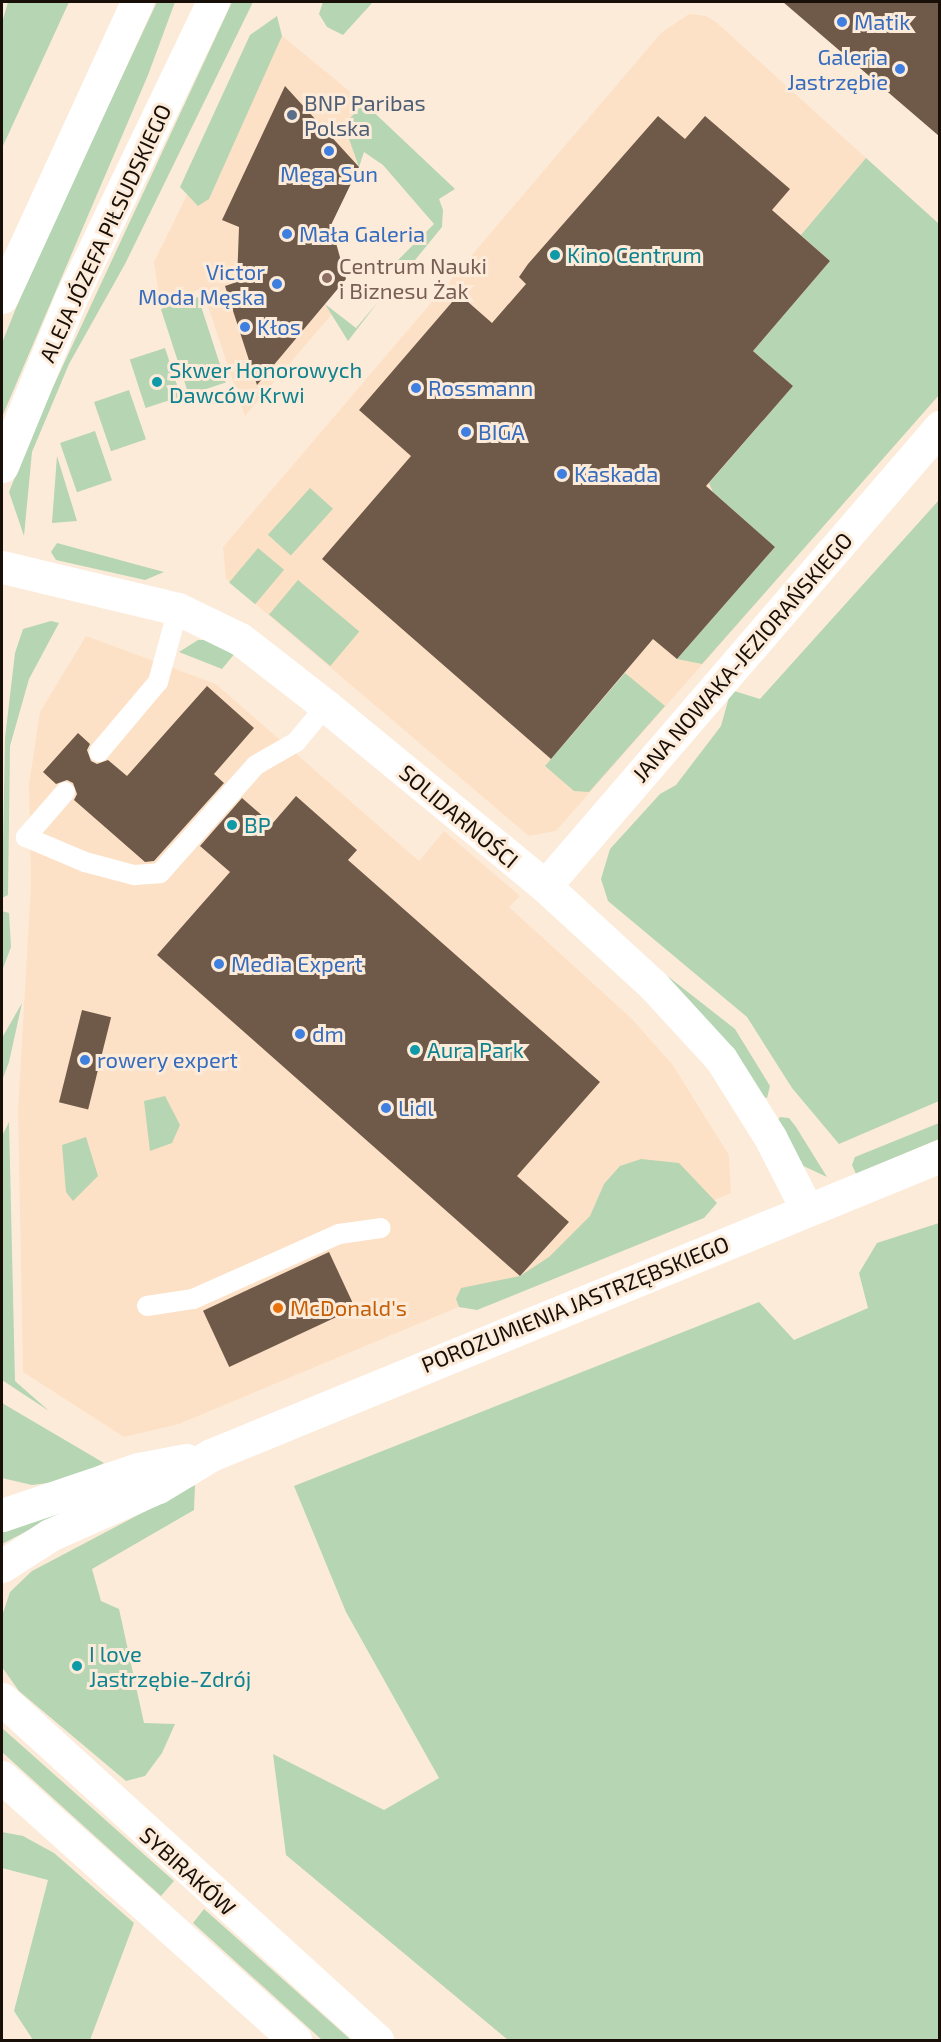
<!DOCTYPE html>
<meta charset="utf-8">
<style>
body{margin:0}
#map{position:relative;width:941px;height:2042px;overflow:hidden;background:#fdebda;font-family:"Exo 2",sans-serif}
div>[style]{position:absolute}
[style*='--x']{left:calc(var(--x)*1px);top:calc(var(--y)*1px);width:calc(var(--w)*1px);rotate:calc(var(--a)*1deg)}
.built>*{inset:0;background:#fde1c6}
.green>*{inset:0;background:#b5d5b3;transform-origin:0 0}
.building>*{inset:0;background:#6f5a4a;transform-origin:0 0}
.service>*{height:20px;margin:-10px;padding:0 10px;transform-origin:10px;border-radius:10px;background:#fff}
.minor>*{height:33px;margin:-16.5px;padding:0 16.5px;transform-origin:16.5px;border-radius:16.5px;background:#fff}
.tertiary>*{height:33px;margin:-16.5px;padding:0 16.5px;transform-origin:16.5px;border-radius:16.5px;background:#fff}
.secondary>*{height:33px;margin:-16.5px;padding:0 16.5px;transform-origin:16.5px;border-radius:16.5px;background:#fff}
.dots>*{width:16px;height:16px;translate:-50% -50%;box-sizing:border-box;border:3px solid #fdebda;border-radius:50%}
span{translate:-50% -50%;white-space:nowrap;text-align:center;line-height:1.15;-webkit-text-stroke:6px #fdebda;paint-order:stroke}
.shop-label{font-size:22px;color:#366cbe}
.left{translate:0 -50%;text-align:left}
.right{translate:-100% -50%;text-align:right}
.service-label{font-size:22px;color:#4e5e75}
.street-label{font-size:22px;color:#170f08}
.culture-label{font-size:22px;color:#0d838f}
.education-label{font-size:22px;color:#785e54}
.food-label{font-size:22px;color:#c56008}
.frame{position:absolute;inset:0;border:3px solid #170f08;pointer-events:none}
</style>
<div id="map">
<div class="built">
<i style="clip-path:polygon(689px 14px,706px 16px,716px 22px,939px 224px,939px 395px,556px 831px,529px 836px,226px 579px,223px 547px,661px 33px)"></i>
<i style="clip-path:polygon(270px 26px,364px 103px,344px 125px,359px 167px,328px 231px,335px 237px,346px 279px,325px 304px,332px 314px,245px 416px,202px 289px,160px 302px,154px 262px)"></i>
<i style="clip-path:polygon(86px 636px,216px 684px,419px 861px,444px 831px,520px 896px,509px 907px,631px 1018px,672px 1064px,729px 1155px,731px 1193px,179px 1424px,124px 1437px,23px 1372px,18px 1110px,31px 884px,29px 784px,40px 712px)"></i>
</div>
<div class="green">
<i style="clip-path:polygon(8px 2px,69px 2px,2px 148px,2px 23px)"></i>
<i style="clip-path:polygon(157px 2px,175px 2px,148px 75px,2px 417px,2px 343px,32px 268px)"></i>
<i style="clip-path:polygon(232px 2px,253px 2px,125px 264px,69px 364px,32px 452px,24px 536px,9px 492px,39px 417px)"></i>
<i style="clip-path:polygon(323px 2px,373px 2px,343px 35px,327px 27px,319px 14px)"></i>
<i style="clip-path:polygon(277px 16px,282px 36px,209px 199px,198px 206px,180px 187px,250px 35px)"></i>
<i style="clip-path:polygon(364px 103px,455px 189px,439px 199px,443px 210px,442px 227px,402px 276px,394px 264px,434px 224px,383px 165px,364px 152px,359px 167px,344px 125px)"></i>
<i style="clip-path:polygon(866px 158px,939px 224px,939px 395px,702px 664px,677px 659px,775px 547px,713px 492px,709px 483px,793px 386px,753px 351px,830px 261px,801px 235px)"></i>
<i style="left:198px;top:297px;width:90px;height:39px;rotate:72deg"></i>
<i style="clip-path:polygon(378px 302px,348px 341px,325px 304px,356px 328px)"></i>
<i style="left:165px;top:348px;width:51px;height:37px;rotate:72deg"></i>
<i style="left:129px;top:390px;width:52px;height:37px;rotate:71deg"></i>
<i style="left:95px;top:431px;width:52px;height:37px;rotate:71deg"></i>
<i style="clip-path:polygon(57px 456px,77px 521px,52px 523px)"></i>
<i style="left:310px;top:488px;width:31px;height:63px;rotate:42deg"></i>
<i style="clip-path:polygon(939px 500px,939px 1101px,839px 1144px,792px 1088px,747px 1017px,608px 901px,601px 879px,610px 849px,660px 794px,676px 785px,721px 726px,731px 690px,760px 699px)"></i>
<i style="clip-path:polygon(57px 543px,116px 559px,164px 572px,145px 580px,56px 560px,51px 552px)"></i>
<i style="left:258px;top:548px;width:34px;height:45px;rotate:40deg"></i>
<i style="left:298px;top:580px;width:80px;height:45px;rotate:40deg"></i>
<i style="clip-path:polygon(51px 621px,59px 623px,29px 679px,10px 746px,8px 895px,2px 898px,5px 738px,15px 653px,23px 629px)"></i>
<i style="clip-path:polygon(198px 640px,214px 640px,236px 652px,222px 669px,179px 652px)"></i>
<i style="clip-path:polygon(625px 673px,665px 706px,589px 792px,574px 791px,545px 766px)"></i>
<i style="clip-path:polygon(2px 911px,9px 913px,11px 947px,2px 971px)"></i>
<i style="clip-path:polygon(647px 960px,735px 1029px,770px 1086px,767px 1098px,760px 1096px)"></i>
<i style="clip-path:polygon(22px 1003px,9px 1062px,3px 1078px,2px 1038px)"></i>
<i style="clip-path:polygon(165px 1096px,180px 1125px,172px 1143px,150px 1151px,144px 1101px)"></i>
<i style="clip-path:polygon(780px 1117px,789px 1118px,796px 1127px,827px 1177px,797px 1163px,776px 1123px)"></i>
<i style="clip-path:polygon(9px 1122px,15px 1381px,49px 1411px,2px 1380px,2px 1136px)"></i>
<i style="clip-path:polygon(939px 1123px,939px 1139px,856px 1174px,852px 1165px,855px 1157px)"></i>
<i style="clip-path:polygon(86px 1137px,98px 1176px,73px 1201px,66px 1192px,62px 1145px)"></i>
<i style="clip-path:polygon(641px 1159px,679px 1163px,717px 1203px,704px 1218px,477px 1310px,459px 1307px,456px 1299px,461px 1288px,520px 1276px,549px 1257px,590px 1216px,604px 1184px,620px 1166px)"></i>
<i style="clip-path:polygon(939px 1223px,939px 2040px,508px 2040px,286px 1855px,273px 1754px,384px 1810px,439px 1778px,346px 1612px,294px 1486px,759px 1302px,794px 1340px,868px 1308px,859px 1273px,877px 1243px)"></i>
<i style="clip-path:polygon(2px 1403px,104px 1463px,64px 1481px,32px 1485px,2px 1478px)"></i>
<i style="clip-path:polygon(195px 1485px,194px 1510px,92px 1569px,101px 1601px,119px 1609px,144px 1723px,175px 1724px,162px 1753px,145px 1776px,126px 1781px,19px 1691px,2px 1667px,2px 1616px,10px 1592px,32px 1571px)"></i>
<i style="clip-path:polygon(75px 1506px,2px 1544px,2px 1528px)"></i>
<i style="clip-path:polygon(2px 1728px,174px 1881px,161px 1896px,2px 1752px)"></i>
<i style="clip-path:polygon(2px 1832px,23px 1836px,54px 1853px,134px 1923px,90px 2040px,33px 2040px,14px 2011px,48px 1880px,2px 1868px)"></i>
<i style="clip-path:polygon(204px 1909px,351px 2040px,322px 2040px,193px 1923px)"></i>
</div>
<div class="building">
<i style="clip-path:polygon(783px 2px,939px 2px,939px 136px)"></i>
<i style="clip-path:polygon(285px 86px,359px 167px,331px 225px,346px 279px,257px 385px,225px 286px,237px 282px,239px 227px,222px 220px)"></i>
<i style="clip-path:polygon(658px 116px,685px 139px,705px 116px,790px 189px,772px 210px,830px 261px,753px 351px,793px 386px,706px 486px,775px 547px,677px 659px,653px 639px,551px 759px,322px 559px,411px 456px,359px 410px,459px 294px,492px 323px,526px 284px,519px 277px,528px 264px)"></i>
<i style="clip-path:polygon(207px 686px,254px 728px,214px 774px,224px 783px,154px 861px,145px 862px,74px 800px,77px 794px,73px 783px,67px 780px,56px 784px,43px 772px,78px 733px,90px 744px,87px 750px,91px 761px,97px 764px,108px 760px,127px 776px)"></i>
<i style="clip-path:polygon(296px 796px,357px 850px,348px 860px,600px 1082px,517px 1176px,569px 1222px,520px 1276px,157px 955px,230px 872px,200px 846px,242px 798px,272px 824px)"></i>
<i style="left:82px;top:1010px;width:30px;height:95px;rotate:14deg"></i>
<i style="left:329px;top:1252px;width:62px;height:139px;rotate:65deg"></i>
</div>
<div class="service">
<i style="--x:99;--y:752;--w:92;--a:-49.9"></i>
<i style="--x:158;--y:682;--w:76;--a:-74.7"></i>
<i style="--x:65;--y:792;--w:60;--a:130.9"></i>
<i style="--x:26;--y:837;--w:64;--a:23"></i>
<i style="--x:85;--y:862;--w:51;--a:14.9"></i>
<i style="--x:134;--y:875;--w:26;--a:-4"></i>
<i style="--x:160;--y:873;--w:144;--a:-48.4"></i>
<i style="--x:256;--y:765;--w:46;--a:-29.9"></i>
<i style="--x:296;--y:742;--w:47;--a:-50.2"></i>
<i style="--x:147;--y:1306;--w:47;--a:-8.7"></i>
<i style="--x:193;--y:1299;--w:160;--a:-24"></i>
<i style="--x:339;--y:1234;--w:42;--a:-8.1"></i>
</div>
<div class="minor">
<i style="--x:2;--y:567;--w:181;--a:13.4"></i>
<i style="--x:178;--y:609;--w:69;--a:25.8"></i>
<i style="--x:240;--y:639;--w:109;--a:37.9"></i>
<i style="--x:326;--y:706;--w:283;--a:39.4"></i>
<i style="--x:545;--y:886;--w:147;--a:42.5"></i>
<i style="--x:653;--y:985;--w:100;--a:47.4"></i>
<i style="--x:721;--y:1059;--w:92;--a:57.9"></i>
<i style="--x:770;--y:1137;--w:82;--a:63.1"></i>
<i style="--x:545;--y:886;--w:606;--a:-49.29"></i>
</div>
<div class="tertiary">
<i style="--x:2;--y:1515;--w:145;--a:-18.6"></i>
<i style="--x:139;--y:1469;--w:48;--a:-10.8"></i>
<i style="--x:2;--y:1566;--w:57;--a:-32.9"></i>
<i style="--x:50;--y:1535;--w:118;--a:-24"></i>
<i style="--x:158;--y:1487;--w:62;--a:-31.1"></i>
<i style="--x:211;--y:1455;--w:788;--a:-22.3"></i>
<i style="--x:2;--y:1699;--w:507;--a:42.28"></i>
<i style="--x:2;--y:1777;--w:394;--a:41.9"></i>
</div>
<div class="secondary">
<i style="--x:2;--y:297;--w:324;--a:-65.4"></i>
<i style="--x:2;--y:466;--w:179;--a:-67.7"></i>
<i style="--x:70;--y:300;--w:331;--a:-64.4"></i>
</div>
<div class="dots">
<i style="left:842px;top:22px;background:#3f7fe0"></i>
<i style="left:900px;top:69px;background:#3f7fe0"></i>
<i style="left:292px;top:115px;background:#5c6f8a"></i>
<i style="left:329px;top:151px;background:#3f7fe0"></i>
<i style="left:287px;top:234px;background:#3f7fe0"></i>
<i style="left:555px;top:255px;background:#0f9aa8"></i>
<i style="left:327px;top:278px;background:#8d6e63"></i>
<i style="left:277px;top:284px;background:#3f7fe0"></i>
<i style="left:245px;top:327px;background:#3f7fe0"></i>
<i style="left:157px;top:382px;background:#0f9aa8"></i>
<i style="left:416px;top:388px;background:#3f7fe0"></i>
<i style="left:466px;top:432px;background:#3f7fe0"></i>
<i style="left:562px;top:474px;background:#3f7fe0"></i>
<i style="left:232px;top:825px;background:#0f9aa8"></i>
<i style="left:219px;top:964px;background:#3f7fe0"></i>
<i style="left:300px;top:1034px;background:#3f7fe0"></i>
<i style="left:415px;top:1050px;background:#0f9aa8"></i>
<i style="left:85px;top:1060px;background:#3f7fe0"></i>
<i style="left:386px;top:1108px;background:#3f7fe0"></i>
<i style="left:278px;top:1308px;background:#e8710a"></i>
<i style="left:77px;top:1666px;background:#0f9aa8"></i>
</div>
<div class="shop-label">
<span class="left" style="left:854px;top:22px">Matik</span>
<span class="right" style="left:888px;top:69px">Galeria<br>Jastrzębie</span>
<span style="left:329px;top:174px">Mega Sun</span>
<span class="left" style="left:299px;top:234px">Mała Galeria</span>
<span class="right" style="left:265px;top:284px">Victor<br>Moda Męska</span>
<span class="left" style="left:257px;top:327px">Kłos</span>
<span class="left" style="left:428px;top:388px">Rossmann</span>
<span class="left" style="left:478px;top:432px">BIGA</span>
<span class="left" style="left:574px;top:474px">Kaskada</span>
<span class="left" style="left:231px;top:964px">Media Expert</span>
<span class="left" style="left:312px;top:1034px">dm</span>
<span class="left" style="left:97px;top:1060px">rowery expert</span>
<span class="left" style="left:398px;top:1108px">Lidl</span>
</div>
<div class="service-label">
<span class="left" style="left:304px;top:115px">BNP Paribas<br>Polska</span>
</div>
<div class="street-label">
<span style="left:105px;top:233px;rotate:-65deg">ALEJA JÓZEFA PIŁSUDSKIEGO</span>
<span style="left:742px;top:657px;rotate:-49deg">JANA NOWAKA-JEZIORAŃSKIEGO</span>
<span style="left:459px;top:816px;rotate:40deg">SOLIDARNOŚCI</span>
<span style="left:575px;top:1304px;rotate:-22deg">POROZUMIENIA JASTRZĘBSKIEGO</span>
<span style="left:188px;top:1871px;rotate:42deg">SYBIRAKÓW</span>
</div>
<div class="culture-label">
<span class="left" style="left:567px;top:255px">Kino Centrum</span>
<span class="left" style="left:169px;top:382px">Skwer Honorowych<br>Dawców Krwi</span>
<span class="left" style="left:244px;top:825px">BP</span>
<span class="left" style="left:427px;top:1050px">Aura Park</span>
<span class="left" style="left:89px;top:1666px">I love<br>Jastrzębie-Zdrój</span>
</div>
<div class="education-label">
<span class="left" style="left:339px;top:278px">Centrum Nauki<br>i Biznesu Żak</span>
</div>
<div class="food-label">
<span class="left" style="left:290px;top:1308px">McDonald's</span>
</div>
<div class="frame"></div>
</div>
